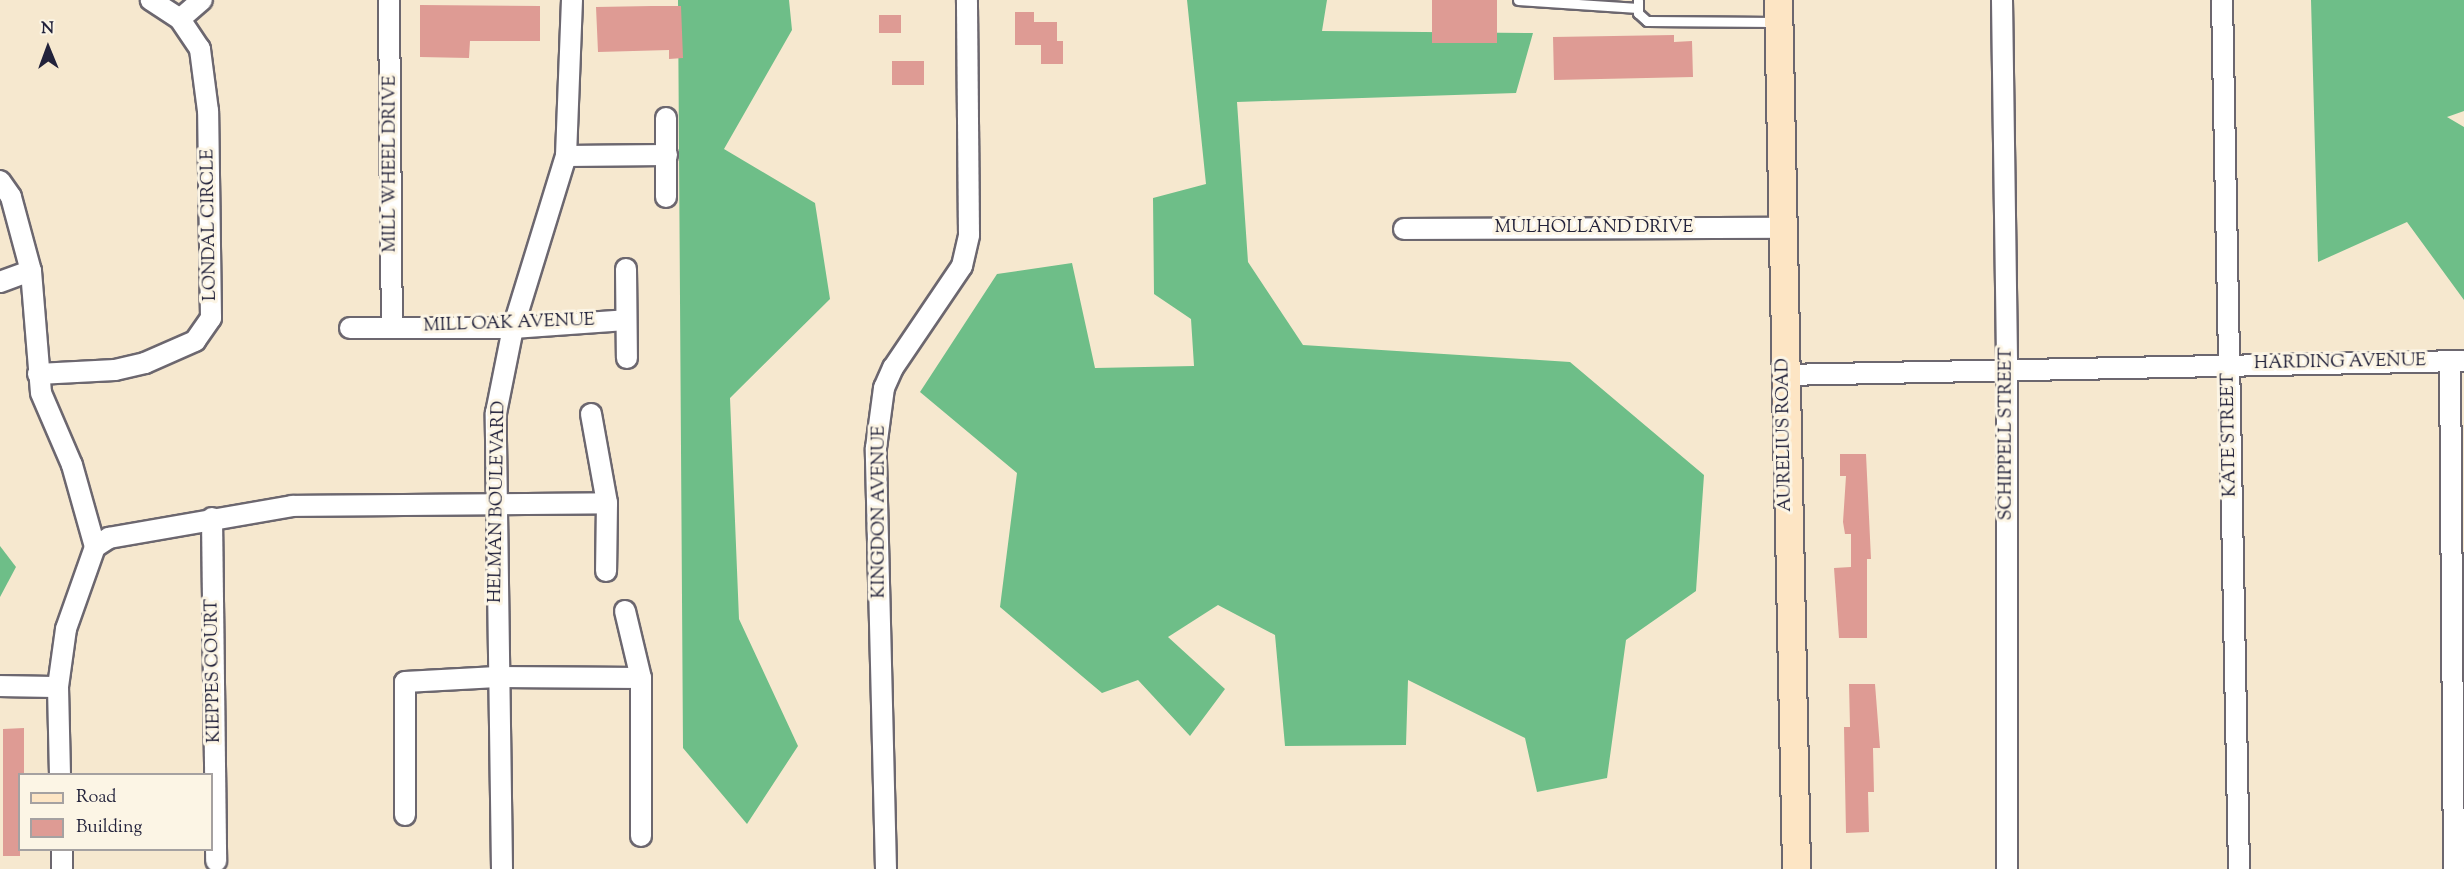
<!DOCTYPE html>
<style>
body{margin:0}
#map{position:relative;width:2464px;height:869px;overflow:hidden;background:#f6e8cf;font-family:"Sorts Mill Goudy",serif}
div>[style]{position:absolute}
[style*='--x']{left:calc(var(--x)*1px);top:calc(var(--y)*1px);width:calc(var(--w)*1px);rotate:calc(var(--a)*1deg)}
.forest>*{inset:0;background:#6ebe88}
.building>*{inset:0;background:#de9b94;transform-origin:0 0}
.roads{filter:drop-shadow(2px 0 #6c676f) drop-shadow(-2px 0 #6c676f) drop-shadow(0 2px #6c676f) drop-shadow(0 -2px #6c676f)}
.lane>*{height:9px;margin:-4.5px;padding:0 4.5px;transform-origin:4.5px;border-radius:4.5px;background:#fff}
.street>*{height:20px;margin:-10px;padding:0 10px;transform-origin:10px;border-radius:10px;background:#fff}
.secondary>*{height:27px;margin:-13.5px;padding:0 13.5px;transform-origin:13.5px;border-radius:13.5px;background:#fde5c4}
span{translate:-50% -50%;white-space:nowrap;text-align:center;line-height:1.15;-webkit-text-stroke:6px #fcf5e5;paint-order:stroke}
.street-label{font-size:18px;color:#22223b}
.legend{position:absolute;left:18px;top:773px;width:195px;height:78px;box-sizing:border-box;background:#fcf5e5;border:2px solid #a5a1a1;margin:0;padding:8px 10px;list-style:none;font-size:18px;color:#22223b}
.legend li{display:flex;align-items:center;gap:12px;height:30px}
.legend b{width:30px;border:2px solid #a5a1a1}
.north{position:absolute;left:18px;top:18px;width:60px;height:60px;-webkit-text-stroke:4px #fcf5e5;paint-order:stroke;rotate:359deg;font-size:16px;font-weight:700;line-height:24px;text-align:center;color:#22223b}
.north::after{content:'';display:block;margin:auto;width:21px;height:27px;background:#22223b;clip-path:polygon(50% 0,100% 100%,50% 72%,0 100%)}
</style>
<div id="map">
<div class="forest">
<i style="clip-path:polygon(678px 0,789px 0,792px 30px,724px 149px,815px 203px,830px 299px,730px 398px,739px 619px,798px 746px,747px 824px,683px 748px)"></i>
<i style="clip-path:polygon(1187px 0,1327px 0,1322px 31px,1533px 33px,1516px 93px,1237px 102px,1248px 262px,1303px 345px,1570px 362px,1704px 475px,1696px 591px,1626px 640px,1607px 778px,1537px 792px,1525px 738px,1408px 680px,1406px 745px,1285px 746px,1275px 635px,1218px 605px,1168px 637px,1225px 689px,1190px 736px,1138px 680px,1102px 693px,1000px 607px,1017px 473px,920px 392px,997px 274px,1072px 263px,1095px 368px,1194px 366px,1191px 319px,1154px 294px,1153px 198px,1206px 184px)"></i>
<i style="clip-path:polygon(2311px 0,2464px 0,2464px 111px,2447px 117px,2464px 127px,2464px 300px,2407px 222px,2318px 262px)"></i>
<i style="clip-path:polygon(0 546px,16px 567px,0 597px)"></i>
</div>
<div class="building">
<i style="left:1432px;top:0;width:65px;height:43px"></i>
<i style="clip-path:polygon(420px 5px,540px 6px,540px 41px,470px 41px,469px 58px,420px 57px)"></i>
<i style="clip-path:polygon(652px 6px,681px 6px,683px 58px,669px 59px,669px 50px,598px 52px,596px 7px)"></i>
<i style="clip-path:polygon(1015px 12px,1034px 12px,1034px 22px,1057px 22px,1057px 41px,1063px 41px,1063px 64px,1041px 64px,1041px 45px,1015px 45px)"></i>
<i style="left:879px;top:15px;width:22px;height:18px"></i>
<i style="clip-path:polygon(1674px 35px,1674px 42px,1692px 41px,1693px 77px,1554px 80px,1553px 37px)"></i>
<i style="left:892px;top:61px;width:32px;height:24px"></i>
<i style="clip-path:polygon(1840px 454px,1866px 454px,1871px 559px,1867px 559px,1867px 638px,1839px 638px,1834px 568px,1851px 567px,1851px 534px,1845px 534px,1843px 522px,1846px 476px,1840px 476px)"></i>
<i style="clip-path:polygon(1849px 684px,1875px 684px,1880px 748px,1873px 748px,1874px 792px,1868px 792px,1869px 832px,1846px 833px,1844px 727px,1850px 727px)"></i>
<i style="clip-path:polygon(24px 728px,24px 774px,20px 774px,20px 856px,3px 856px,3px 729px)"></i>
</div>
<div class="roads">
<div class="lane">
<i style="--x:1518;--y:0;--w:120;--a:3.8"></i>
<i style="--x:1638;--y:0;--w:13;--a:90"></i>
<i style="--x:1638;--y:13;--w:12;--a:42"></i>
<i style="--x:1647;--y:21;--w:129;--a:0.4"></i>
</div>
<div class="street">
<i style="--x:389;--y:0;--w:327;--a:89.5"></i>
<i style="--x:2002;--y:0;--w:369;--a:89.2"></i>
<i style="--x:2007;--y:369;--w:500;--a:90"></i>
<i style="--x:2222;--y:0;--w:869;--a:88.88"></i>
<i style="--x:180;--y:19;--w:29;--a:-41"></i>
<i style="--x:566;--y:156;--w:101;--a:-0.6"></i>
<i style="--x:0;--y:181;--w:19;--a:55"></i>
<i style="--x:11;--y:197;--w:77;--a:74.9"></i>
<i style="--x:31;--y:271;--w:122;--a:85.3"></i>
<i style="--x:41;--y:393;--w:78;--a:66.7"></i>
<i style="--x:72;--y:465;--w:85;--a:74.3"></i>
<i style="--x:95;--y:547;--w:87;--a:109.5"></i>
<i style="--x:66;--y:629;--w:59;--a:97.9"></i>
<i style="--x:58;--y:687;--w:87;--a:88.7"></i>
<i style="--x:666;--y:197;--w:79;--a:-90"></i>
<i style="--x:1404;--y:229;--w:379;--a:-0.2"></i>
<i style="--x:626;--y:269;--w:89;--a:89.4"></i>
<i style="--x:0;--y:282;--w:33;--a:-20"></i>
<i style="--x:350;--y:328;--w:163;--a:0"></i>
<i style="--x:513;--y:328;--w:113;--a:-4"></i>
<i style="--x:2450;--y:361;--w:508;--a:89.55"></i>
<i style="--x:38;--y:374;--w:77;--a:-3"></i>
<i style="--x:115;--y:370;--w:31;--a:-13"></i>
<i style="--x:145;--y:363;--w:55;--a:-23.7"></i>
<i style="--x:195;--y:341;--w:28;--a:-55"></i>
<i style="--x:211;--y:318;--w:207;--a:-90.8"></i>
<i style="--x:208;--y:111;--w:63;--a:-97.4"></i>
<i style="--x:200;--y:49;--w:36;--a:-124"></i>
<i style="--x:180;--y:19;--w:35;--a:-147"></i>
<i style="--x:1783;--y:375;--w:681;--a:-1.18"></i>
<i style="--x:591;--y:414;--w:90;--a:79.8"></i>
<i style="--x:607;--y:503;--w:68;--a:90.8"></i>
<i style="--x:212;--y:518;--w:343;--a:89.3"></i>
<i style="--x:95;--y:547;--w:17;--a:-33"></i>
<i style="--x:109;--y:538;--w:186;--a:-9.9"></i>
<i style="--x:292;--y:506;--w:315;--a:-0.5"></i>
<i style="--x:625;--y:611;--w:69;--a:76.6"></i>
<i style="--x:641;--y:678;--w:158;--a:90"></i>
<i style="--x:0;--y:686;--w:58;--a:1"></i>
<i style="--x:405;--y:815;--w:133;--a:-90"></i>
<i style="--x:405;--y:682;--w:92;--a:-3.1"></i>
<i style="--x:497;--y:677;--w:144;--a:0.4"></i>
<i style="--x:62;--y:850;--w:19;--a:90"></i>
<i style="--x:502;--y:869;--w:456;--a:-90.8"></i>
<i style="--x:496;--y:413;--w:87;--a:-78.7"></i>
<i style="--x:513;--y:328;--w:180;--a:-72.9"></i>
<i style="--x:566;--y:156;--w:156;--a:-87.8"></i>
<i style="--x:886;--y:869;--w:421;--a:-91.4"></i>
<i style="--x:876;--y:448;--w:61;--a:-82.4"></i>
<i style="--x:884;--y:388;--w:22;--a:-66"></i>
<i style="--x:893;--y:368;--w:123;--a:-55.9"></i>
<i style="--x:962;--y:266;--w:32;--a:-77"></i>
<i style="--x:969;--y:235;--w:235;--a:-90.5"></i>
</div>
<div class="secondary">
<i style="--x:1778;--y:0;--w:869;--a:88.81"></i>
</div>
</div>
<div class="street-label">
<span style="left:391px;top:164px;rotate:-90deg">MILL WHEEL DRIVE</span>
<span style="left:210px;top:225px;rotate:-91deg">LONDAL CIRCLE</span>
<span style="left:1594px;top:228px">MULHOLLAND DRIVE</span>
<span style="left:509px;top:324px;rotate:-2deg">MILL OAK AVENUE</span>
<span style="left:2340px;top:363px;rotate:-1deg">HARDING AVENUE</span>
<span style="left:2007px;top:434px;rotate:-90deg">SCHIPPELL STREET</span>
<span style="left:1785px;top:435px;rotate:-91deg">AURELIUS ROAD</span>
<span style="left:2230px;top:435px;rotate:-91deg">KATE STREET</span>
<span style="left:498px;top:502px;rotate:-89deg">HELMAN BOULEVARD</span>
<span style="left:880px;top:512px;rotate:-90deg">KINGDON AVENUE</span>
<span style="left:214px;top:671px;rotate:-91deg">KIEPPES COURT</span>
</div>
<ul class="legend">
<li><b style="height:8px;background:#fde5c4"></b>Road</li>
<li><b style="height:16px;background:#de9b94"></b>Building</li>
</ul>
<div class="north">N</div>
</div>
